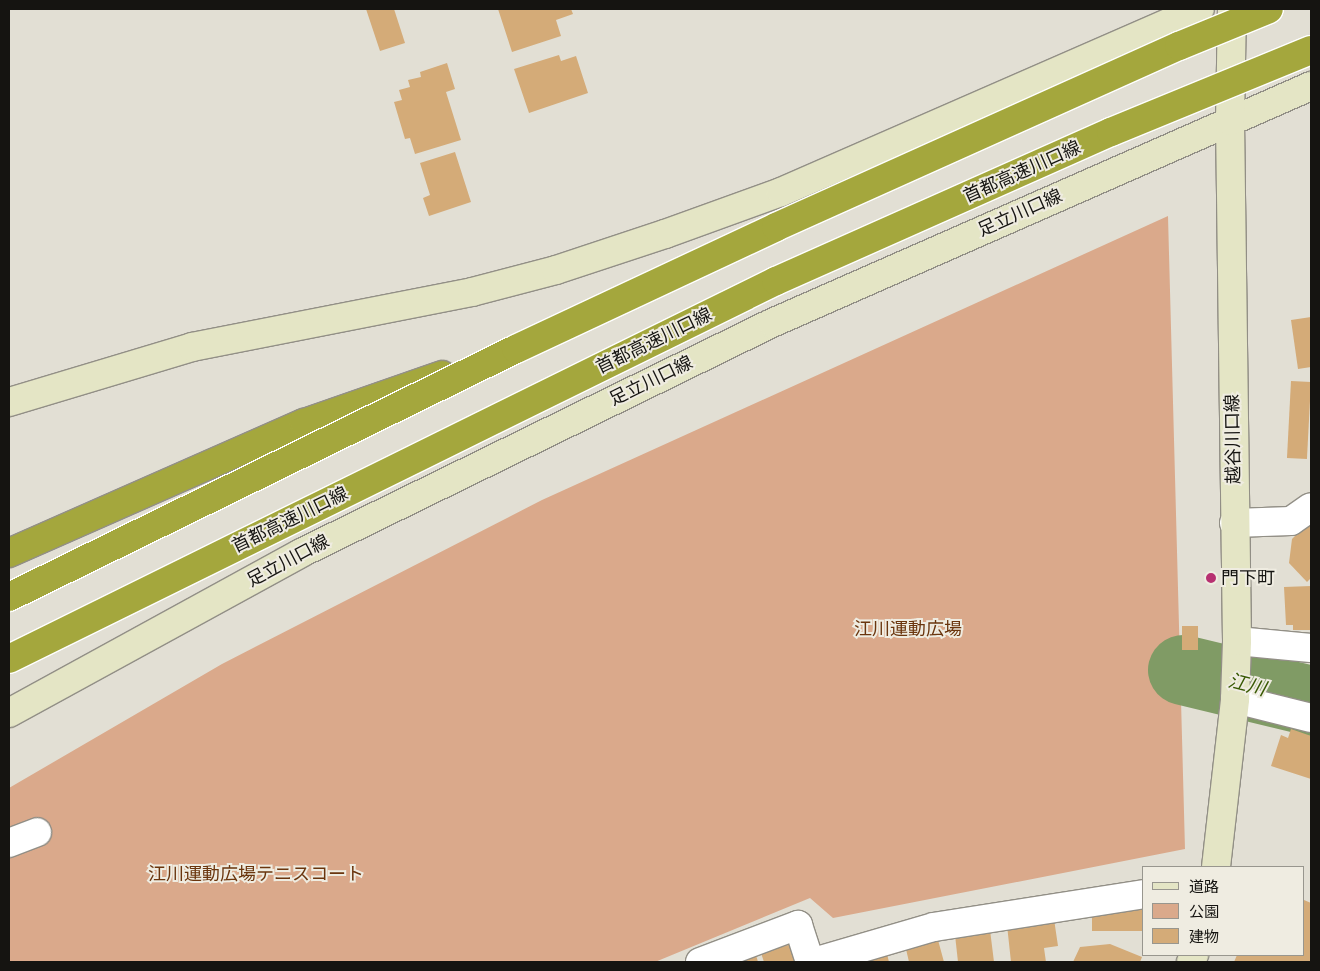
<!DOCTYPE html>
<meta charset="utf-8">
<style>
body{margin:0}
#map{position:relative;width:1320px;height:971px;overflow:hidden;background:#e2dfd4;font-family:"PT Sans Narrow","Noto Sans JP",sans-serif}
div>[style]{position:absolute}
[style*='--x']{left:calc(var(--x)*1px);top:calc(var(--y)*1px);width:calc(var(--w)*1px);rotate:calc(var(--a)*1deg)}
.green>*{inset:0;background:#daa98b}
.river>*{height:70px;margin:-35px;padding:0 35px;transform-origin:35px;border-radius:35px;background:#809b65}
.building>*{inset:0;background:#d4ab78;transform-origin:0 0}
.roads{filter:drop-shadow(1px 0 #928f86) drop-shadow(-1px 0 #928f86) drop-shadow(0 1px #928f86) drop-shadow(0 -1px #928f86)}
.street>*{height:28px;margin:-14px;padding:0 14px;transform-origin:14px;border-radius:14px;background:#fff}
.secondary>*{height:28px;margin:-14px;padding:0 14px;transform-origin:14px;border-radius:14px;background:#e4e5c5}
.highway>*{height:28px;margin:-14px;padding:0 14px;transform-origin:14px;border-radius:14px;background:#a4a73d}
.bridges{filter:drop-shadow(1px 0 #fff) drop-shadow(-1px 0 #fff) drop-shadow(0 1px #fff) drop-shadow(0 -1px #fff)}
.highway-bridge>*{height:28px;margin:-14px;padding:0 14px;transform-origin:14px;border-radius:14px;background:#a4a73d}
.dots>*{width:14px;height:14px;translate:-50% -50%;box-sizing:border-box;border:2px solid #efece1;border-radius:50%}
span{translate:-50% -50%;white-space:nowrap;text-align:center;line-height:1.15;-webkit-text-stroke:4px #efece1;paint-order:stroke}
.street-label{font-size:18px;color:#151411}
.poi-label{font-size:18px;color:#151411}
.left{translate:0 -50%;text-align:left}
.park-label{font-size:18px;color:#6a350d}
.water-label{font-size:19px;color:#385903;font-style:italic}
.frame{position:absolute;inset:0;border:10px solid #151411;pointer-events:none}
.legend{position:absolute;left:1142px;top:866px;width:162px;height:90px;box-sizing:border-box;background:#efece1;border:1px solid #98968e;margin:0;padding:6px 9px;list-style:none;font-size:15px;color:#151411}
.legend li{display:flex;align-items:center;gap:10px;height:25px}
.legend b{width:25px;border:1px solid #98968e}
</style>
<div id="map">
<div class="green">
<i style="clip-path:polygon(1168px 216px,1185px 849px,833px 918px,810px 898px,655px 962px,9px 962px,9px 788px,222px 664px,542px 500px)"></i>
</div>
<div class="river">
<i style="--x:1183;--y:670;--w:132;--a:13.6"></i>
</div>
<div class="building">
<i style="clip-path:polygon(366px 9px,394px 9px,405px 43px,380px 51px)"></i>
<i style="clip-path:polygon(498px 9px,571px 9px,573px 14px,556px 20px,561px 36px,512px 52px)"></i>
<i style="clip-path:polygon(559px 55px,561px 61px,576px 56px,588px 93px,529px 113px,514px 69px)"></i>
<i style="clip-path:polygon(447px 63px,455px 89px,446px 92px,461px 140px,415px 154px,410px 138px,405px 139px,394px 102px,402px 100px,399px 90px,410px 87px,408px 80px,421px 77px,420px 72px)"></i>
<i style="clip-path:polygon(455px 152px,471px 202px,429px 216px,423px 198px,430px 195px,420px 163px)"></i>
<i style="clip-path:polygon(1311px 317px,1311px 367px,1298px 369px,1291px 320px)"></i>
<i style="left:1291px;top:381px;width:20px;height:77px;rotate:3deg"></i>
<i style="clip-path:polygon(1311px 520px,1311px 578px,1307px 582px,1289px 563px,1292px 539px)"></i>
<i style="clip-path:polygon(1311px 586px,1311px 630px,1293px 630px,1293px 625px,1286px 625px,1284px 587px)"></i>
<i style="left:1182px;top:626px;width:16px;height:24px"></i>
<i style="clip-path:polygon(1291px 729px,1311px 736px,1311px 779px,1271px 766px,1281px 735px,1288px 738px)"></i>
<i style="clip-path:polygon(1304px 900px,1311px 903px,1311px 962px,1234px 962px,1237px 955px,1304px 955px)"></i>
<i style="left:1144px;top:902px;width:29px;height:52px;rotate:90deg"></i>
<i style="clip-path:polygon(1054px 919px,1058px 946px,1044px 948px,1046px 962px,1011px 962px,1007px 925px)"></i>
<i style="clip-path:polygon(990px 930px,994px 962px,958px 962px,955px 935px)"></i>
<i style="clip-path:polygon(938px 940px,944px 962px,909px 962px,906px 949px)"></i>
<i style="clip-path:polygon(795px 943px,801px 962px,764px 962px,761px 953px)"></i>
<i style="clip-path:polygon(1110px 944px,1142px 957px,1140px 962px,1073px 962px,1080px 947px)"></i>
<i style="clip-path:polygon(887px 954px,889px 962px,861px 962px)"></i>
<i style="clip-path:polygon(756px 955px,758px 962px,732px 962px)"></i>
</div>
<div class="roads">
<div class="street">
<i style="--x:1234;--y:523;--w:57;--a:-2"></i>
<i style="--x:1291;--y:521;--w:24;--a:-35"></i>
<i style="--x:1237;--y:641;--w:74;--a:5.4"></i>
<i style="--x:1235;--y:699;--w:78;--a:14"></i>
<i style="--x:9;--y:843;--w:30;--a:-21"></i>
<i style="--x:700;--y:962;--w:105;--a:-20.7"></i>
<i style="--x:798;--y:925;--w:39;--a:72"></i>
<i style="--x:814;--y:962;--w:125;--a:-16.3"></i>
<i style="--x:934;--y:927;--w:213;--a:-8.9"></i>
</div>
<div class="secondary">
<i style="--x:9;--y:402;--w:191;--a:-16.7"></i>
<i style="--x:192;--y:347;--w:285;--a:-11.1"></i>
<i style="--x:472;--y:292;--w:87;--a:-14.7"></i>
<i style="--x:556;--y:270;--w:115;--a:-18.3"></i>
<i style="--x:665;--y:234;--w:123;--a:-19.9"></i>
<i style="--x:781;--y:192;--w:457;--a:-23.6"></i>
<i style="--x:9;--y:713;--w:333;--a:-28.7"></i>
<i style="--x:301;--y:553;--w:524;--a:-26.03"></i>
<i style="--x:772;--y:323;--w:589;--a:-23.74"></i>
<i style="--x:1216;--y:867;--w:169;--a:-83.5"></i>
<i style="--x:1235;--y:699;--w:58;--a:-88"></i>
<i style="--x:1237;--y:641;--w:520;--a:-90.77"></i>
<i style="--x:1230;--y:121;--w:112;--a:-89"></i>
<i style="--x:1191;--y:962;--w:8;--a:-67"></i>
</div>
<div class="highway">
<i style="--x:9;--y:553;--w:322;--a:-23.8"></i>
<i style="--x:304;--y:423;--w:146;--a:-19.2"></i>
</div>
</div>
<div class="bridges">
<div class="highway-bridge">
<i style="--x:9;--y:597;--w:564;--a:-26.07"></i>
<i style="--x:516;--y:349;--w:287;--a:-25.1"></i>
<i style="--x:776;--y:227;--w:442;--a:-24.2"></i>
<i style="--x:1179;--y:46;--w:97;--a:-22.3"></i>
<i style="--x:9;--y:659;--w:855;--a:-26.24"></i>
<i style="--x:776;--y:281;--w:367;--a:-24"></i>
<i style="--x:1111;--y:132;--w:216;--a:-22.3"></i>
</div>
</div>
<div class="dots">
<i style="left:1211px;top:578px;background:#b73071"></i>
</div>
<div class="street-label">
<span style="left:1022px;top:172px;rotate:-24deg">首都高速川口線</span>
<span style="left:1020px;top:213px;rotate:-24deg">足立川口線</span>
<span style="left:654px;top:341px;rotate:-26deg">首都高速川口線</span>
<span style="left:651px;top:381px;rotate:-26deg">足立川口線</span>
<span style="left:1233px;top:439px;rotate:-91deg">越谷川口線</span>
<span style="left:290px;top:520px;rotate:-26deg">首都高速川口線</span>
<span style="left:288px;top:561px;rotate:-28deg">足立川口線</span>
</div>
<div class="poi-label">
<span class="left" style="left:1221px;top:578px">門下町</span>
</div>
<div class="park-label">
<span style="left:908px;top:629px">江川運動広場</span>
<span style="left:256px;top:874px">江川運動広場テニスコート</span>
</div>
<div class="water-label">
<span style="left:1247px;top:685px;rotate:14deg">江川</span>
</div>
<div class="frame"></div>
<ul class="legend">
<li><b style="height:6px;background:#e4e5c5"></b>道路</li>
<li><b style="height:14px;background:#daa98b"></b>公園</li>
<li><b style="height:14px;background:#d4ab78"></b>建物</li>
</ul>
</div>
